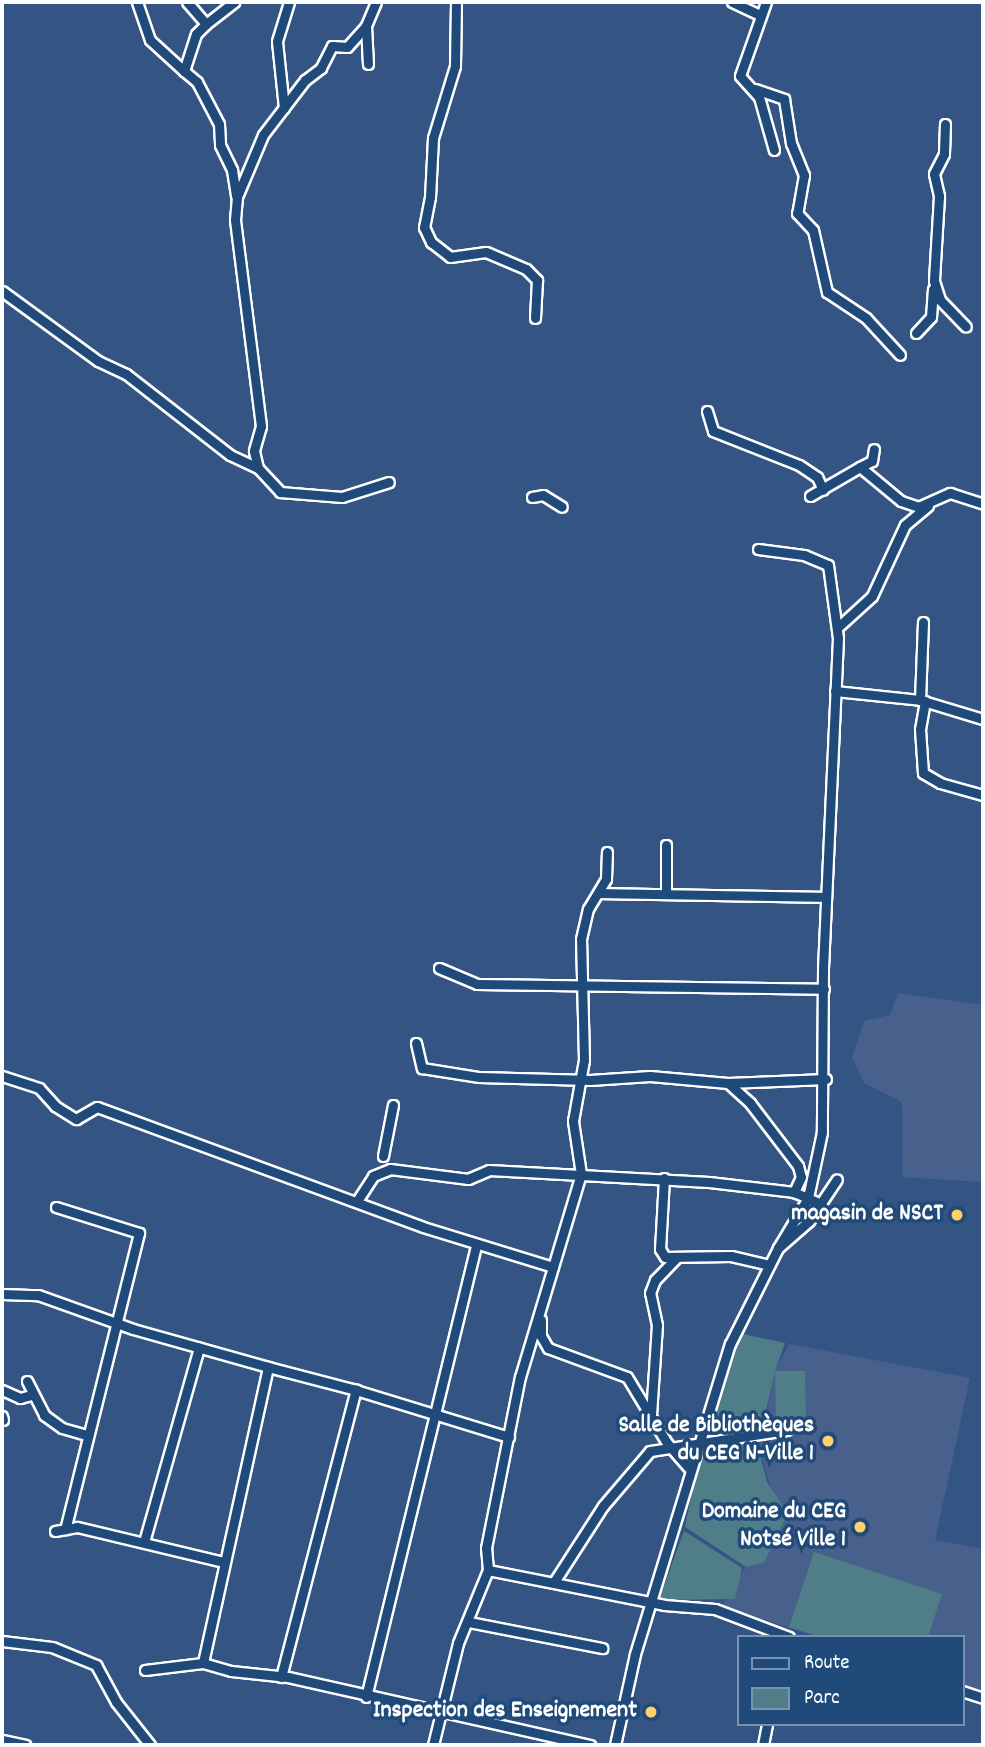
<!DOCTYPE html>
<meta charset="utf-8">
<style>
body{margin:0}
#map{position:relative;width:985px;height:1747px;overflow:hidden;background:#345583;font-family:Dekko,sans-serif}
div>[style]{position:absolute}
[style*='--x']{left:calc(var(--x)*1px);top:calc(var(--y)*1px);width:calc(var(--w)*1px);rotate:calc(var(--a)*1deg)}
.built>*{inset:0;background:#47608c}
.green>*{inset:0;background:#507e88}
.roads{filter:drop-shadow(2px 0 #fff) drop-shadow(-2px 0 #fff) drop-shadow(0 2px #fff) drop-shadow(0 -2px #fff)}
.minor>*{height:9px;margin:-4.5px;padding:0 4.5px;transform-origin:4.5px;border-radius:4.5px;background:#1f4a7a}
.dots>*{width:19px;height:19px;translate:-50% -50%;box-sizing:border-box;border:4px solid #1f4a7a;border-radius:50%}
span{translate:-50% -50%;white-space:nowrap;text-align:center;line-height:1.15;-webkit-text-stroke:7px #1f4a7a;paint-order:stroke}
.poi-label{font-size:24px;color:#fff;font-weight:700}
.right{translate:-100% -50%;text-align:right}
.frame{position:absolute;inset:0;border:4px solid #fff;pointer-events:none}
.legend{position:absolute;left:737px;top:1635px;width:228px;height:91px;box-sizing:border-box;background:#1f4a7a;border:2px solid #7992af;margin:0;padding:9px 12px;list-style:none;font-size:21px;color:#fff}
.legend li{display:flex;align-items:center;gap:14px;height:35px}
.legend b{width:35px;border:2px solid #7992af}
</style>
<div id="map">
<div class="built">
<i style="clip-path:polygon(898px 993px,983px 1005px,983px 1182px,903px 1177px,902px 1102px,864px 1083px,852px 1057px,864px 1021px,890px 1015px)"></i>
<i style="clip-path:polygon(789px 1344px,970px 1378px,935px 1540px,983px 1549px,983px 1690px,962px 1684px,962px 1637px,817px 1637px,722px 1606px,746px 1567px,764px 1563px,788px 1513px,771px 1488px,759px 1449px,775px 1371px)"></i>
</div>
<div class="green">
<i style="clip-path:polygon(738px 1333px,785px 1343px,775px 1371px,805px 1371px,806px 1421px,776px 1422px,775px 1372px,761px 1431px,704px 1437px)"></i>
<i style="clip-path:polygon(749px 1441px,758px 1447px,767px 1482px,788px 1513px,764px 1563px,746px 1567px,685px 1527px,701px 1449px)"></i>
<i style="clip-path:polygon(684px 1531px,742px 1568px,735px 1599px,659px 1600px)"></i>
<i style="clip-path:polygon(814px 1552px,942px 1594px,928px 1637px,821px 1637px,789px 1627px)"></i>
</div>
<div class="roads">
<div class="minor">
<i style="--x:137;--y:2;--w:40;--a:71.1"></i>
<i style="--x:150;--y:40;--w:46;--a:42.4"></i>
<i style="--x:187;--y:2;--w:29;--a:49"></i>
<i style="--x:206;--y:24;--w:36;--a:-38"></i>
<i style="--x:376;--y:2;--w:26;--a:113"></i>
<i style="--x:366;--y:26;--w:28;--a:132"></i>
<i style="--x:347;--y:47;--w:15;--a:-176"></i>
<i style="--x:332;--y:46;--w:25;--a:117"></i>
<i style="--x:321;--y:68;--w:20;--a:143"></i>
<i style="--x:305;--y:80;--w:69;--a:127.4"></i>
<i style="--x:263;--y:135;--w:67;--a:112.8"></i>
<i style="--x:237;--y:197;--w:23;--a:95"></i>
<i style="--x:235;--y:220;--w:208;--a:82.8"></i>
<i style="--x:261;--y:426;--w:26;--a:106"></i>
<i style="--x:254;--y:451;--w:17;--a:77"></i>
<i style="--x:258;--y:468;--w:33;--a:47"></i>
<i style="--x:280;--y:492;--w:62;--a:4.6"></i>
<i style="--x:342;--y:497;--w:49;--a:-17.7"></i>
<i style="--x:456;--y:2;--w:64;--a:90.9"></i>
<i style="--x:455;--y:66;--w:75;--a:107"></i>
<i style="--x:433;--y:138;--w:59;--a:92.9"></i>
<i style="--x:430;--y:197;--w:31;--a:101"></i>
<i style="--x:424;--y:227;--w:17;--a:65"></i>
<i style="--x:431;--y:242;--w:24;--a:38"></i>
<i style="--x:450;--y:257;--w:36;--a:-8"></i>
<i style="--x:486;--y:252;--w:43;--a:23"></i>
<i style="--x:526;--y:269;--w:16;--a:45"></i>
<i style="--x:537;--y:280;--w:38;--a:93"></i>
<i style="--x:732;--y:2;--w:31;--a:25"></i>
<i style="--x:766;--y:2;--w:78;--a:109.4"></i>
<i style="--x:740;--y:76;--w:28;--a:48"></i>
<i style="--x:759;--y:97;--w:55;--a:74.2"></i>
<i style="--x:206;--y:24;--w:14;--a:135"></i>
<i style="--x:196;--y:34;--w:39;--a:108"></i>
<i style="--x:184;--y:71;--w:17;--a:40"></i>
<i style="--x:197;--y:82;--w:47;--a:62.4"></i>
<i style="--x:219;--y:124;--w:21;--a:87"></i>
<i style="--x:220;--y:145;--w:28;--a:64"></i>
<i style="--x:232;--y:170;--w:26;--a:81"></i>
<i style="--x:366;--y:26;--w:38;--a:87"></i>
<i style="--x:755;--y:89;--w:31;--a:19"></i>
<i style="--x:784;--y:99;--w:45;--a:81"></i>
<i style="--x:791;--y:143;--w:35;--a:68"></i>
<i style="--x:804;--y:175;--w:39;--a:100"></i>
<i style="--x:797;--y:213;--w:23;--a:47"></i>
<i style="--x:813;--y:230;--w:64;--a:77.3"></i>
<i style="--x:827;--y:292;--w:47;--a:33.7"></i>
<i style="--x:866;--y:318;--w:50;--a:47.4"></i>
<i style="--x:284;--y:108;--w:67;--a:-96"></i>
<i style="--x:277;--y:41;--w:41;--a:-72.9"></i>
<i style="--x:945;--y:124;--w:30;--a:92"></i>
<i style="--x:944;--y:154;--w:22;--a:117"></i>
<i style="--x:934;--y:174;--w:23;--a:77"></i>
<i style="--x:939;--y:196;--w:85;--a:93.4"></i>
<i style="--x:934;--y:281;--w:20;--a:72"></i>
<i style="--x:940;--y:300;--w:37;--a:46"></i>
<i style="--x:2;--y:291;--w:119;--a:36.1"></i>
<i style="--x:98;--y:361;--w:31;--a:25"></i>
<i style="--x:126;--y:374;--w:132;--a:37.9"></i>
<i style="--x:230;--y:455;--w:31;--a:25"></i>
<i style="--x:916;--y:333;--w:22;--a:-47"></i>
<i style="--x:931;--y:317;--w:28;--a:-86"></i>
<i style="--x:707;--y:411;--w:21;--a:73"></i>
<i style="--x:713;--y:431;--w:92;--a:21.6"></i>
<i style="--x:799;--y:465;--w:22;--a:34"></i>
<i style="--x:817;--y:477;--w:14;--a:65"></i>
<i style="--x:860;--y:467;--w:13;--a:-27"></i>
<i style="--x:872;--y:461;--w:12;--a:-81"></i>
<i style="--x:810;--y:496;--w:58;--a:-30.1"></i>
<i style="--x:860;--y:467;--w:53;--a:39.7"></i>
<i style="--x:901;--y:501;--w:18;--a:19"></i>
<i style="--x:918;--y:507;--w:35;--a:-24"></i>
<i style="--x:950;--y:493;--w:35;--a:18"></i>
<i style="--x:532;--y:497;--w:11;--a:-10"></i>
<i style="--x:543;--y:495;--w:22;--a:32"></i>
<i style="--x:758;--y:549;--w:46;--a:7.4"></i>
<i style="--x:804;--y:555;--w:26;--a:23"></i>
<i style="--x:828;--y:565;--w:74;--a:82.2"></i>
<i style="--x:838;--y:638;--w:331;--a:92.6"></i>
<i style="--x:823;--y:969;--w:163;--a:90.4"></i>
<i style="--x:822;--y:1132;--w:67;--a:102"></i>
<i style="--x:808;--y:1198;--w:58;--a:121"></i>
<i style="--x:837;--y:628;--w:47;--a:-42.4"></i>
<i style="--x:872;--y:596;--w:78;--a:-65.1"></i>
<i style="--x:905;--y:525;--w:30;--a:-40"></i>
<i style="--x:835;--y:691;--w:85;--a:6"></i>
<i style="--x:920;--y:700;--w:66;--a:16.8"></i>
<i style="--x:920;--y:700;--w:78;--a:-87.8"></i>
<i style="--x:925;--y:701;--w:28;--a:100"></i>
<i style="--x:920;--y:729;--w:44;--a:86.1"></i>
<i style="--x:923;--y:773;--w:20;--a:30"></i>
<i style="--x:940;--y:783;--w:45;--a:15.6"></i>
<i style="--x:600;--y:893;--w:226;--a:1"></i>
<i style="--x:666;--y:894;--w:49;--a:-90"></i>
<i style="--x:439;--y:968;--w:41;--a:22.8"></i>
<i style="--x:477;--y:984;--w:347;--a:0.8"></i>
<i style="--x:416;--y:1043;--w:26;--a:77"></i>
<i style="--x:422;--y:1068;--w:58;--a:9"></i>
<i style="--x:479;--y:1077;--w:111;--a:1.5"></i>
<i style="--x:590;--y:1080;--w:60;--a:-3.8"></i>
<i style="--x:650;--y:1076;--w:78;--a:5.1"></i>
<i style="--x:728;--y:1083;--w:98;--a:-2.3"></i>
<i style="--x:2;--y:1076;--w:39;--a:18"></i>
<i style="--x:39;--y:1088;--w:24;--a:48"></i>
<i style="--x:55;--y:1106;--w:25;--a:32"></i>
<i style="--x:76;--y:1119;--w:24;--a:-30"></i>
<i style="--x:97;--y:1107;--w:347;--a:20.2"></i>
<i style="--x:423;--y:1227;--w:136;--a:17.1"></i>
<i style="--x:728;--y:1083;--w:30;--a:42"></i>
<i style="--x:750;--y:1103;--w:79;--a:52.7"></i>
<i style="--x:798;--y:1166;--w:11;--a:75"></i>
<i style="--x:801;--y:1177;--w:17;--a:115"></i>
<i style="--x:383;--y:1156;--w:52;--a:-78.9"></i>
<i style="--x:664;--y:1178;--w:71;--a:93.2"></i>
<i style="--x:660;--y:1249;--w:9;--a:58"></i>
<i style="--x:665;--y:1257;--w:66;--a:-0.9"></i>
<i style="--x:731;--y:1256;--w:39;--a:13"></i>
<i style="--x:357;--y:1201;--w:30;--a:-57"></i>
<i style="--x:373;--y:1176;--w:18;--a:-22"></i>
<i style="--x:390;--y:1169;--w:79;--a:7.3"></i>
<i style="--x:468;--y:1179;--w:23;--a:-23"></i>
<i style="--x:489;--y:1170;--w:220;--a:3.1"></i>
<i style="--x:709;--y:1182;--w:86;--a:6.7"></i>
<i style="--x:794;--y:1192;--w:30;--a:24"></i>
<i style="--x:56;--y:1207;--w:87;--a:17.4"></i>
<i style="--x:139;--y:1233;--w:305;--a:104"></i>
<i style="--x:2;--y:1294;--w:36;--a:2"></i>
<i style="--x:38;--y:1295;--w:101;--a:19.7"></i>
<i style="--x:133;--y:1329;--w:140;--a:15.7"></i>
<i style="--x:268;--y:1367;--w:303;--a:102.4"></i>
<i style="--x:541;--y:1320;--w:16;--a:90"></i>
<i style="--x:541;--y:1336;--w:14;--a:60"></i>
<i style="--x:548;--y:1348;--w:84;--a:20.2"></i>
<i style="--x:627;--y:1377;--w:77;--a:58.8"></i>
<i style="--x:667;--y:1443;--w:33;--a:49"></i>
<i style="--x:268;--y:1367;--w:91;--a:14.6"></i>
<i style="--x:27;--y:1381;--w:38;--a:63"></i>
<i style="--x:44;--y:1415;--w:22;--a:36"></i>
<i style="--x:62;--y:1428;--w:26;--a:16"></i>
<i style="--x:2;--y:1390;--w:20;--a:24"></i>
<i style="--x:20;--y:1398;--w:11;--a:-15"></i>
<i style="--x:651;--y:1415;--w:90;--a:-86.2"></i>
<i style="--x:657;--y:1325;--w:33;--a:-102"></i>
<i style="--x:650;--y:1293;--w:14;--a:-69"></i>
<i style="--x:655;--y:1280;--w:30;--a:-46"></i>
<i style="--x:2;--y:1416;--w:4;--a:76"></i>
<i style="--x:55;--y:1531;--w:22;--a:-10"></i>
<i style="--x:77;--y:1527;--w:151;--a:13.4"></i>
<i style="--x:144;--y:1542;--w:202;--a:-74.2"></i>
<i style="--x:488;--y:1570;--w:179;--a:11.2"></i>
<i style="--x:664;--y:1605;--w:51;--a:4.5"></i>
<i style="--x:715;--y:1609;--w:79;--a:20.7"></i>
<i style="--x:554;--y:1582;--w:90;--a:-57.2"></i>
<i style="--x:603;--y:1506;--w:72;--a:-49.5"></i>
<i style="--x:650;--y:1451;--w:138;--a:-8.8"></i>
<i style="--x:469;--y:1622;--w:136;--a:11.1"></i>
<i style="--x:2;--y:1641;--w:50;--a:6.8"></i>
<i style="--x:52;--y:1647;--w:48;--a:22.2"></i>
<i style="--x:96;--y:1665;--w:42;--a:61.6"></i>
<i style="--x:116;--y:1702;--w:55;--a:51.7"></i>
<i style="--x:145;--y:1670;--w:58;--a:-6.9"></i>
<i style="--x:203;--y:1663;--w:29;--a:16"></i>
<i style="--x:231;--y:1671;--w:57;--a:6"></i>
<i style="--x:288;--y:1677;--w:310;--a:12.7"></i>
<i style="--x:281;--y:1677;--w:297;--a:-75.4"></i>
<i style="--x:356;--y:1390;--w:160;--a:17.1"></i>
<i style="--x:962;--y:1691;--w:22;--a:18"></i>
<i style="--x:366;--y:1697;--w:465;--a:-76.3"></i>
<i style="--x:2;--y:1740;--w:24;--a:12"></i>
<i style="--x:433;--y:1745;--w:105;--a:-76.2"></i>
<i style="--x:458;--y:1643;--w:79;--a:-67.7"></i>
<i style="--x:488;--y:1570;--w:22;--a:-95"></i>
<i style="--x:486;--y:1548;--w:174;--a:-78.8"></i>
<i style="--x:520;--y:1377;--w:212;--a:-73.3"></i>
<i style="--x:581;--y:1174;--w:54;--a:-98.6"></i>
<i style="--x:573;--y:1121;--w:62;--a:-79.8"></i>
<i style="--x:584;--y:1060;--w:121;--a:-91.4"></i>
<i style="--x:581;--y:939;--w:31;--a:-77"></i>
<i style="--x:588;--y:909;--w:35;--a:-59"></i>
<i style="--x:606;--y:879;--w:27;--a:-88"></i>
<i style="--x:615;--y:1745;--w:93;--a:-77.6"></i>
<i style="--x:635;--y:1654;--w:324;--a:-73"></i>
<i style="--x:730;--y:1344;--w:107;--a:-63.4"></i>
<i style="--x:778;--y:1248;--w:41;--a:-41.1"></i>
<i style="--x:809;--y:1221;--w:50;--a:-56.3"></i>
<i style="--x:763;--y:1745;--w:21;--a:-79"></i>
</div>
</div>
<div class="dots">
<i style="left:957px;top:1215px;background:#ffd166"></i>
<i style="left:828px;top:1441px;background:#ffd166"></i>
<i style="left:860px;top:1527px;background:#ffd166"></i>
<i style="left:651px;top:1712px;background:#ffd166"></i>
</div>
<div class="poi-label">
<span class="right" style="left:943px;top:1215px">magasin de NSCT</span>
<span class="right" style="left:814px;top:1441px">Salle de Bibliothèques<br>du CEG N-Ville 1</span>
<span class="right" style="left:846px;top:1527px">Domaine du CEG<br>Notsé Ville 1</span>
<span class="right" style="left:637px;top:1712px">Inspection des Enseignement</span>
</div>
<div class="frame"></div>
<ul class="legend">
<li><b style="height:9px;background:#1f4a7a"></b>Route</li>
<li><b style="height:19px;background:#507e88"></b>Parc</li>
</ul>
</div>
